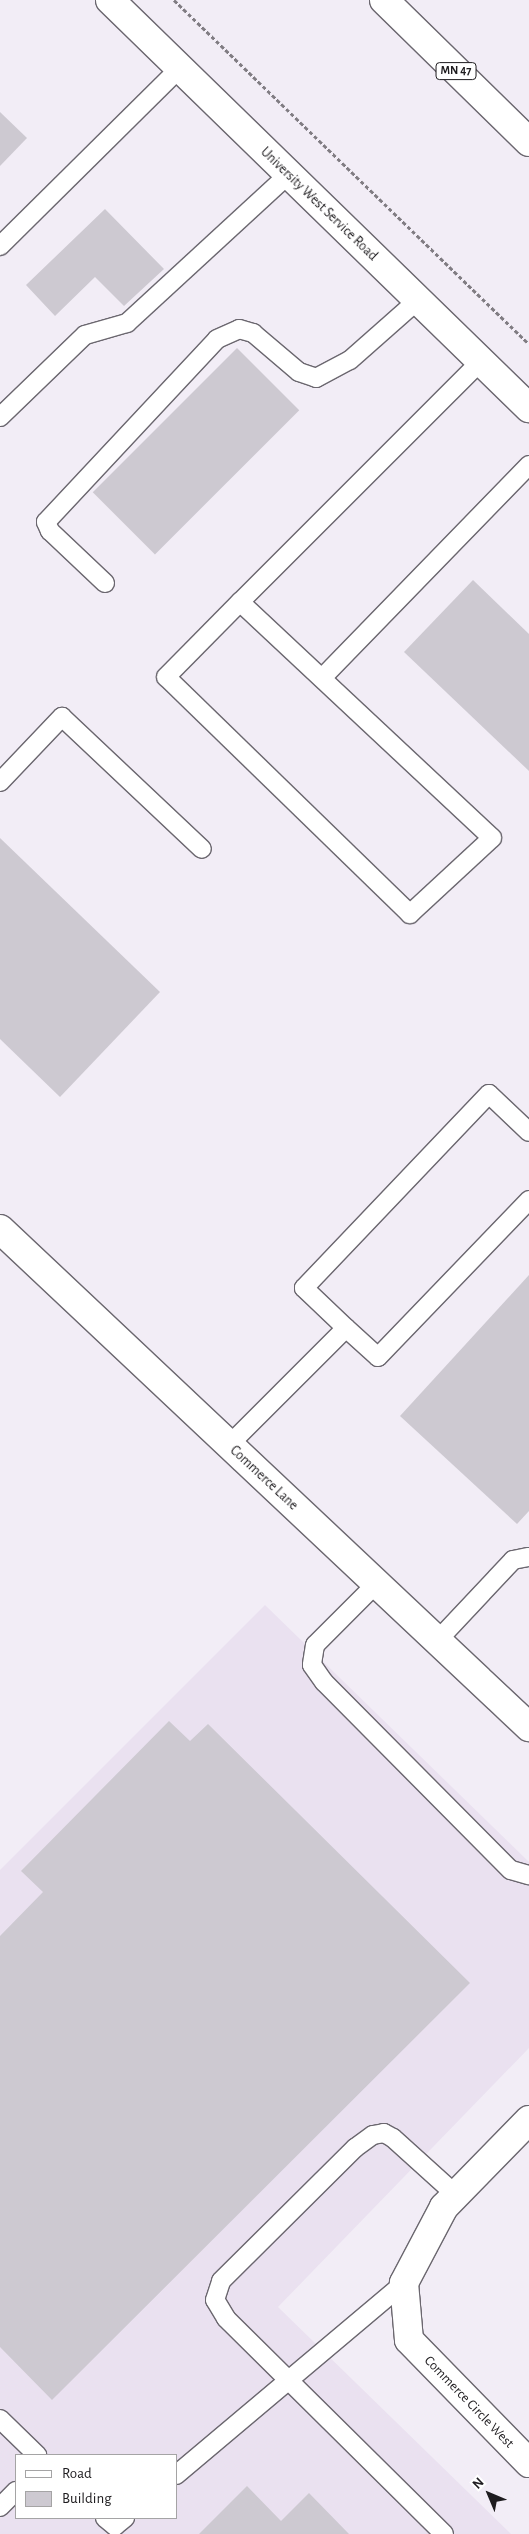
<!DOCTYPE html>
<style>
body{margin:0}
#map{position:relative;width:529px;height:2534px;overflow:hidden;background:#f2edf6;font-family:"Alegreya Sans",sans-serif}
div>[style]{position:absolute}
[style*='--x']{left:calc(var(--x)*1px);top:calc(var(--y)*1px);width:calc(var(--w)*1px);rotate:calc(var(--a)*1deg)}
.built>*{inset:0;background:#eae1f0}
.building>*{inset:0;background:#cdc9d1;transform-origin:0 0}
.path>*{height:3px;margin-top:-1.5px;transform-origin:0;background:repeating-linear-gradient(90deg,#807c82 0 4px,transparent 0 6.5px)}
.roads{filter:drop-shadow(1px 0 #6b676f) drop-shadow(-1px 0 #6b676f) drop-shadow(0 1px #6b676f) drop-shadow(0 -1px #6b676f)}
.service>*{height:18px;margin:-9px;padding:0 9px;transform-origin:9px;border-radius:9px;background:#fff}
.minor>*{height:28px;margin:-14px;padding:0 14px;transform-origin:14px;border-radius:14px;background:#fff}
.tertiary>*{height:28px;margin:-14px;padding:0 14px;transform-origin:14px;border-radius:14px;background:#fff}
.primary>*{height:28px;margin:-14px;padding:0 14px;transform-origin:14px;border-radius:14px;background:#fff}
span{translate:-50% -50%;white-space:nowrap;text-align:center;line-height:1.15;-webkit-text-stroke:5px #fff;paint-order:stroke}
.shield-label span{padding:1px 4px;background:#fff;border:1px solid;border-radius:4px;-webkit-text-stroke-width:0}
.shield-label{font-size:12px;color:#1e1c1f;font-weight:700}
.street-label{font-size:14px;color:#1e1c1f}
.legend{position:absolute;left:15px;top:2454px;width:162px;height:65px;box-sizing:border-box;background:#fff;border:1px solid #a5a4a5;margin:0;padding:6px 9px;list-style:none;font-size:15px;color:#1e1c1f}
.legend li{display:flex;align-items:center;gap:10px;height:25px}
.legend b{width:25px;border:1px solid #a5a4a5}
.north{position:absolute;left:464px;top:2469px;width:50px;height:50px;-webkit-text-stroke:4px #fff;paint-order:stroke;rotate:315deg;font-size:14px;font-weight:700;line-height:20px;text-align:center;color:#1e1c1f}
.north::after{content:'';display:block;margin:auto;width:18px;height:22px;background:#1e1c1f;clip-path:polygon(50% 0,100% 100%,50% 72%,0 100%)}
</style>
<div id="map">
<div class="built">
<i style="clip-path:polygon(evenodd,265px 1605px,529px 1862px,529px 2048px,278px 2307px,511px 2534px,0 2534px,0 1870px,265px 1605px,16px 2455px,176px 2455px,176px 2518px,16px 2518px,16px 2455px)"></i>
</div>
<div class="building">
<i style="clip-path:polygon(0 112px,27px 138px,0 166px)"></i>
<i style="clip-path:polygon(105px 209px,164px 269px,124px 306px,95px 277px,55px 316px,26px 285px)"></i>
<i style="left:237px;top:348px;width:88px;height:204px;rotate:45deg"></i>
<i style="clip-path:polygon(473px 580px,529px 634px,529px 771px,404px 652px)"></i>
<i style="clip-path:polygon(0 838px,160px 992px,60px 1097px,0 1039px)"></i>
<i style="clip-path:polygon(529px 1275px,529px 1511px,517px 1524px,400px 1416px)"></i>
<i style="clip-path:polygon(169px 1721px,190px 1741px,208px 1724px,470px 1983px,52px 2400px,0 2347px,0 1936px,43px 1892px,21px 1871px)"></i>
<i style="clip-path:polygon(247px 2486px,281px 2521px,309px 2493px,349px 2534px,199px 2534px)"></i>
</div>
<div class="path">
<i style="--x:174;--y:0;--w:494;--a:44.1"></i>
</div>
<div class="roads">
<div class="service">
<i style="--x:0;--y:246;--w:253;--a:-44.7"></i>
<i style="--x:0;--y:417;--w:118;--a:-44"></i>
<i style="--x:85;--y:335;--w:44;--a:-15.9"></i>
<i style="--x:127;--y:323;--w:220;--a:-42.6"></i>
<i style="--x:105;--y:583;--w:76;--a:-136.6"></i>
<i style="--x:50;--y:531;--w:10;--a:-114"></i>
<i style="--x:46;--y:522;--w:250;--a:-46.9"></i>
<i style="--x:217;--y:339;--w:24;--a:-24"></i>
<i style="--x:239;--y:329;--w:15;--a:16"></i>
<i style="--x:253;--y:333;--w:60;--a:40.3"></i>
<i style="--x:299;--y:372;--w:18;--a:19"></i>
<i style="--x:316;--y:378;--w:38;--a:-28"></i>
<i style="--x:350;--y:360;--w:91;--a:-41.4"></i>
<i style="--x:240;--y:602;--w:345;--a:43.1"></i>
<i style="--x:492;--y:838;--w:112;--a:137.2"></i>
<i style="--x:410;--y:914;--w:340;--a:-135.8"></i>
<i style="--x:166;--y:677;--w:105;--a:-45.4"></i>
<i style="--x:240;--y:602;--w:341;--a:-45"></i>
<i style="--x:322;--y:678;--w:297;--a:-45.8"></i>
<i style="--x:0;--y:782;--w:90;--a:-46.4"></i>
<i style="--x:62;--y:717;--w:192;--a:43.3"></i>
<i style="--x:346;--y:1328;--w:43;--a:42.2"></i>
<i style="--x:378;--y:1357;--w:218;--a:-46.1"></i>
<i style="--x:229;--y:1445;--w:165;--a:-45"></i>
<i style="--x:346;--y:1328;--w:58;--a:-136.4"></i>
<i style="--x:304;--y:1288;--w:268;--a:-46.4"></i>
<i style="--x:489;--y:1094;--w:55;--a:43.5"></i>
<i style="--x:376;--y:1584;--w:86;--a:135"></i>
<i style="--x:315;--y:1645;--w:20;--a:99"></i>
<i style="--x:312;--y:1665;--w:21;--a:55"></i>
<i style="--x:324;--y:1682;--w:265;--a:45.2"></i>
<i style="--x:511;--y:1870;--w:19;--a:16"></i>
<i style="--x:437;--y:1641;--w:111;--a:-46.8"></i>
<i style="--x:513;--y:1560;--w:16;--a:-11"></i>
<i style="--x:0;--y:2419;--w:52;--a:44.2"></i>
<i style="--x:176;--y:2475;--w:298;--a:-40.1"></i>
<i style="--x:0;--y:2507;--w:23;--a:-45"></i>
<i style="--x:105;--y:2518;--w:13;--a:39"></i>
<i style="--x:115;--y:2526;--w:13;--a:-39"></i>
<i style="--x:444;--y:2534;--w:307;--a:-135.3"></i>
<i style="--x:226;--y:2318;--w:21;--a:-121"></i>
<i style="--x:215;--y:2300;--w:20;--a:-72"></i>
<i style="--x:221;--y:2281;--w:189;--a:-44.8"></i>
<i style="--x:355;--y:2148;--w:22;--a:-36"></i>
<i style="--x:373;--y:2135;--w:11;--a:-10"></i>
<i style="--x:384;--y:2133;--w:10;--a:29"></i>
<i style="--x:393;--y:2138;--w:85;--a:42.1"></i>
</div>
<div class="minor">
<i style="--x:529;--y:2120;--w:122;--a:134.3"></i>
<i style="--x:444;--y:2207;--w:86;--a:117.8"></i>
<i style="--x:404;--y:2283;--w:57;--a:85"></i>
<i style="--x:409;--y:2340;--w:172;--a:45.7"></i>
</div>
<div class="tertiary">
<i style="--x:110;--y:0;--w:585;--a:44.24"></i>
<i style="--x:0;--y:1229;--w:727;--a:43.27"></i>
</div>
<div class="primary">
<i style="--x:384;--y:0;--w:203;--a:44.4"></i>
</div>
</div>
<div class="shield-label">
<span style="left:456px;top:71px">MN 47</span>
</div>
<div class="street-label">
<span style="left:319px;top:204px;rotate:44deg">University West Service Road</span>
<span style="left:264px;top:1478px;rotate:43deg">Commerce Lane</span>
<span style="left:469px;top:2402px;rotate:46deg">Commerce Circle West</span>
</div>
<ul class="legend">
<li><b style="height:6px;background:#fff"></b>Road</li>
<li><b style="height:14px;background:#cdc9d1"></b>Building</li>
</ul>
<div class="north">N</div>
</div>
